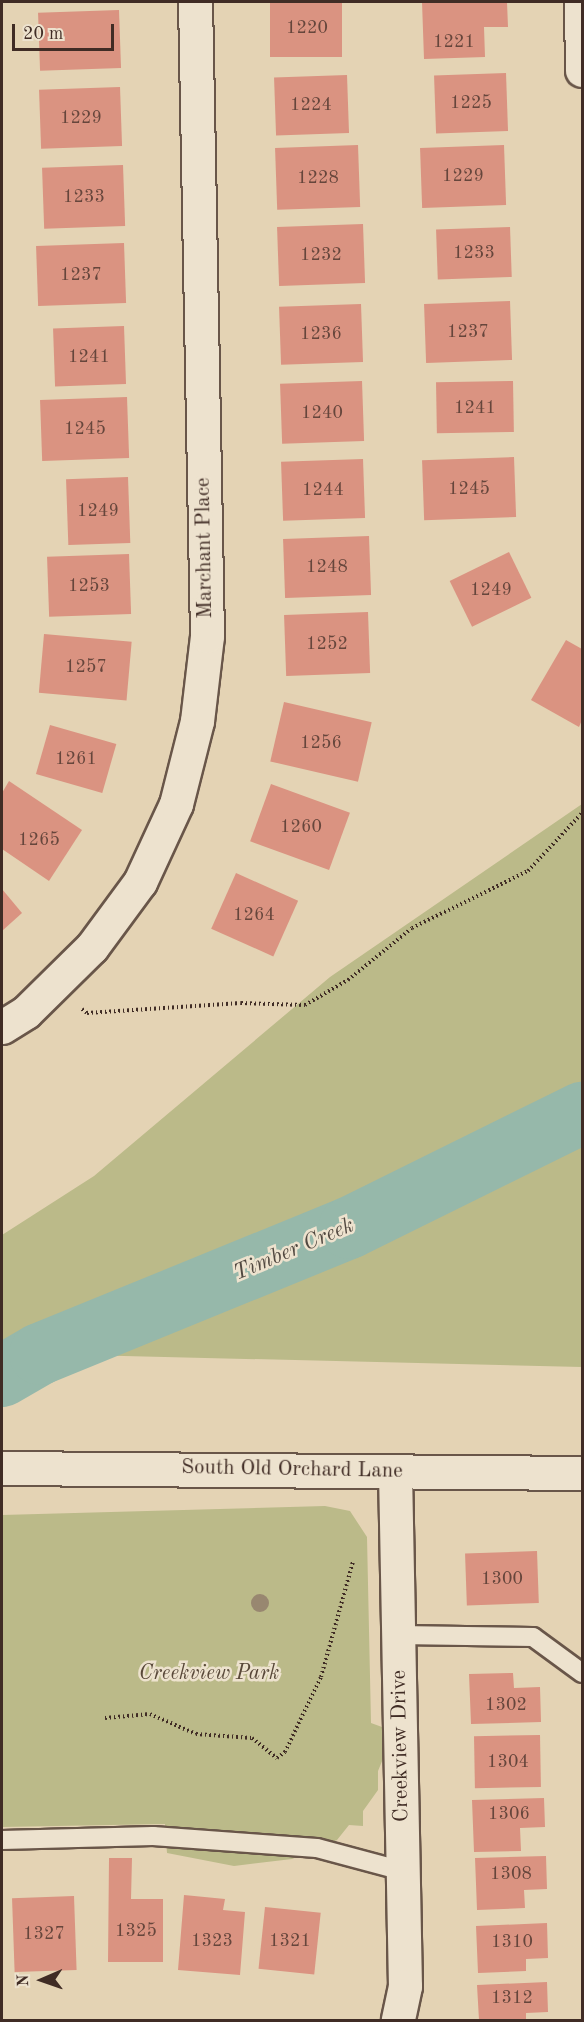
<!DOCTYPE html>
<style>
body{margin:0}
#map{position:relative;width:584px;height:2022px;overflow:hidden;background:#e4d3b4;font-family:"Old Standard TT",serif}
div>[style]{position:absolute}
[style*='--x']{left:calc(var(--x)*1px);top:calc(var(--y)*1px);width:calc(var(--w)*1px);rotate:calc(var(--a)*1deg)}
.green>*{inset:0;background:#bbba89}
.river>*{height:62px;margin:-31px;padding:0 31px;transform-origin:31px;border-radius:31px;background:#96b8aa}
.building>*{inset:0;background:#da9381;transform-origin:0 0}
.path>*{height:4px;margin-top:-2px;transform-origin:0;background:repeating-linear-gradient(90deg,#402c25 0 1.5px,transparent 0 4.5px)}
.roads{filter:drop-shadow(2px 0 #695649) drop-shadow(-2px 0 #695649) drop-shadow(0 2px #695649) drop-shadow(0 -2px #695649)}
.service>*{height:18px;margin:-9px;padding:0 9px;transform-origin:9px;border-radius:9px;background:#ede2ce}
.minor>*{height:33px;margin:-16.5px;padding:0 16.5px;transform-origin:16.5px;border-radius:16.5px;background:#ede2ce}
.tertiary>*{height:33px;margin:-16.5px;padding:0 16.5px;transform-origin:16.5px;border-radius:16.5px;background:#ede2ce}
.trees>*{width:18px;height:18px;margin:-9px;border-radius:50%;background:#988770}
span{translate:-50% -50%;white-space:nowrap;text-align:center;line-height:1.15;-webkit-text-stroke:5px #ede2ce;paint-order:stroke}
.number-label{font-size:18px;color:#66463c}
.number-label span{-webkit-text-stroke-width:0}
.street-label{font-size:21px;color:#402c25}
.park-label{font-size:21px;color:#594839;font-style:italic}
.water-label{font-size:22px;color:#514840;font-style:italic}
.frame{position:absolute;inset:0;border:3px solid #402c25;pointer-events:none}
.north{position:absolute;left:12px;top:1950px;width:60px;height:60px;-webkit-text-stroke:4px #ede2ce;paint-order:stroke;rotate:268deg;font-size:16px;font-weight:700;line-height:24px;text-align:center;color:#402c25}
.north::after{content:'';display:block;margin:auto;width:21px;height:27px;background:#402c25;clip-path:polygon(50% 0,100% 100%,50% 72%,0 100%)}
.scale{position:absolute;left:12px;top:24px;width:102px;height:27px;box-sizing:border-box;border:3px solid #402c25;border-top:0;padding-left:8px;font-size:18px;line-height:21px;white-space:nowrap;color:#402c25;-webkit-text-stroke:4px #ede2ce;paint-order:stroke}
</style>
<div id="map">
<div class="green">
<i style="clip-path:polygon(582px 804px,582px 1367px,2px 1353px,2px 1235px,94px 1176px,330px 977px)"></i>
<i style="clip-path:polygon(325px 1506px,350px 1511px,367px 1537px,371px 1723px,382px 1727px,387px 1749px,378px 1771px,378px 1790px,363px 1811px,363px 1826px,349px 1825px,337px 1840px,292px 1859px,234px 1866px,167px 1853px,165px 1824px,2px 1827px,2px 1515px)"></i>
</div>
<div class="river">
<i style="--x:2;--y:1376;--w:44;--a:-30.1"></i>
<i style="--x:40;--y:1354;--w:334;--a:-22.2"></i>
<i style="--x:349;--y:1228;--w:260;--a:-26.3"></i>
</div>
<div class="building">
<i style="left:270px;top:2px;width:72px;height:55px"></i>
<i style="clip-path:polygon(422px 2px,507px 2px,508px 27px,484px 27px,485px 57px,424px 59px)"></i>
<i style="left:119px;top:10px;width:58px;height:81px;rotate:88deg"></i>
<i style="left:506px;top:73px;width:58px;height:72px;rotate:88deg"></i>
<i style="left:347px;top:75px;width:58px;height:73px;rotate:88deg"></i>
<i style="left:120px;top:87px;width:59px;height:81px;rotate:88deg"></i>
<i style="left:358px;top:145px;width:62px;height:83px;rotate:88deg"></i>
<i style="left:504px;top:145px;width:60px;height:84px;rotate:88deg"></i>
<i style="left:123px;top:165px;width:61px;height:81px;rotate:88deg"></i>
<i style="left:363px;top:224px;width:59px;height:86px;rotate:88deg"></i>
<i style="left:510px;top:227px;width:50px;height:74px;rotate:88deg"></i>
<i style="left:124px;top:243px;width:60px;height:88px;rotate:88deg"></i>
<i style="left:510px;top:301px;width:59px;height:86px;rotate:88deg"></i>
<i style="left:361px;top:304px;width:58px;height:82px;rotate:88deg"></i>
<i style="left:124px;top:326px;width:58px;height:71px;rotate:88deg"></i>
<i style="left:362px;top:381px;width:60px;height:82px;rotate:88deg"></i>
<i style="left:513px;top:381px;width:51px;height:77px;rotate:89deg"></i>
<i style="left:127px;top:397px;width:61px;height:87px;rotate:88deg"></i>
<i style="left:514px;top:457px;width:60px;height:92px;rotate:88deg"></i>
<i style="left:363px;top:459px;width:59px;height:82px;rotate:88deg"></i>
<i style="left:128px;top:477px;width:66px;height:62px;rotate:88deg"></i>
<i style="left:369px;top:536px;width:59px;height:86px;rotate:88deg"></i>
<i style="left:509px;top:552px;width:51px;height:66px;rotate:64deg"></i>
<i style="left:129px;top:554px;width:60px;height:82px;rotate:88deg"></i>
<i style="left:368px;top:612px;width:61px;height:84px;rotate:88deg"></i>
<i style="left:44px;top:634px;width:88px;height:59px;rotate:5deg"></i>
<i style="clip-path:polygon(566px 640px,582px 649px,582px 720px,579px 727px,531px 700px)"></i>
<i style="left:284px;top:702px;width:90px;height:61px;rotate:13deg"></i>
<i style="left:50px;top:725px;width:69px;height:51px;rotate:16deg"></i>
<i style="clip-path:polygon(9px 781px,82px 830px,49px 881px,2px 849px,2px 793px)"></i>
<i style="left:271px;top:784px;width:84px;height:61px;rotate:20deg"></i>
<i style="left:236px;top:873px;width:68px;height:61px;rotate:24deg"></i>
<i style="clip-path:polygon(2px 889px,22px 913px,2px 931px)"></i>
<i style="left:537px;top:1551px;width:52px;height:72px;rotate:88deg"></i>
<i style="clip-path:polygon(513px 1673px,514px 1688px,540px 1687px,541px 1722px,471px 1724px,469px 1674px)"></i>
<i style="left:540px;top:1735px;width:52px;height:66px;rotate:89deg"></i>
<i style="clip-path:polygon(544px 1798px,545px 1827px,520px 1828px,521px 1851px,474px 1852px,472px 1800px)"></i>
<i style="clip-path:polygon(546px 1856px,547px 1889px,524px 1890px,525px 1908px,477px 1910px,475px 1858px)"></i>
<i style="clip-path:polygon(109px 1858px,132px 1858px,131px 1899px,163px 1899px,163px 1962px,108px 1962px)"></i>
<i style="clip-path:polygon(184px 1895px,225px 1899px,223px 1910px,245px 1912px,240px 1975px,178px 1970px)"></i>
<i style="left:74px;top:1896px;width:74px;height:62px;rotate:88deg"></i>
<i style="left:265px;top:1907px;width:56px;height:62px;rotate:6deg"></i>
<i style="clip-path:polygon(547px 1923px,548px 1958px,526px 1959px,526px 1971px,478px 1973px,476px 1926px)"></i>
<i style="clip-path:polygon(547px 1982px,548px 2012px,526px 2013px,526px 2020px,479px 2020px,477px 1985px)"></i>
</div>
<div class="path">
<i style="--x:82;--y:1009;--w:6;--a:39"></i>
<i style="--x:87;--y:1013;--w:154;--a:-3.7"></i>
<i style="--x:241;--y:1003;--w:64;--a:1.8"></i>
<i style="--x:305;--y:1005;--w:50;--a:-30.2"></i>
<i style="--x:348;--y:980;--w:82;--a:-39.1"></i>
<i style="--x:412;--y:928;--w:129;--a:-26.2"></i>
<i style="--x:528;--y:871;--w:79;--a:-47"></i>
<i style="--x:105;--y:1718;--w:45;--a:-5.1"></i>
<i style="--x:150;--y:1714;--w:50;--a:23.5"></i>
<i style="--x:196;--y:1734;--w:56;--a:4.1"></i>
<i style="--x:252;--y:1738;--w:32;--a:39"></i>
<i style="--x:277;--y:1758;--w:10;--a:-37"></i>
<i style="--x:285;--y:1752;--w:83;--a:-64.4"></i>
<i style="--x:321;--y:1677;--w:119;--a:-74.5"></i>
</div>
<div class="roads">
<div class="service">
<i style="--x:399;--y:1635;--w:134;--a:0.9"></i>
<i style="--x:533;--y:1637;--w:61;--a:36.3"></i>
<i style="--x:2;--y:1840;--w:151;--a:-1.5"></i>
<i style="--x:153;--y:1836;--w:164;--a:4.2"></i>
<i style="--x:317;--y:1848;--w:89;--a:15"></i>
</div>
<div class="minor">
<i style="--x:581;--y:2;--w:68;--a:89.2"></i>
<i style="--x:2;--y:1027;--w:28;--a:-32"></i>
<i style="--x:26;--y:1012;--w:93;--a:-44.6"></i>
<i style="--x:92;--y:947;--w:81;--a:-53.6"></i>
<i style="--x:140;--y:882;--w:86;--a:-65.2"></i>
<i style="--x:176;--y:804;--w:86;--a:-75.8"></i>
<i style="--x:197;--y:721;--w:86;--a:-83.3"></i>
<i style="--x:207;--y:636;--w:634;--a:-91.08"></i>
<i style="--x:395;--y:1471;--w:515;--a:88.89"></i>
<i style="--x:405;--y:1986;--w:35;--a:102"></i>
</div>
<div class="tertiary">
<i style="--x:2;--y:1468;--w:580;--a:0.49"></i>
</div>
</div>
<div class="trees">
<i style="left:260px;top:1603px"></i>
</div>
<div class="number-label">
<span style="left:307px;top:28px">1220</span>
<span style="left:454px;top:42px">1221</span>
<span style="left:471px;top:103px">1225</span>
<span style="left:311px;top:105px">1224</span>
<span style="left:81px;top:118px">1229</span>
<span style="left:463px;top:176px">1229</span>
<span style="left:318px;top:178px">1228</span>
<span style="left:84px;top:197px">1233</span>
<span style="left:474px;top:253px">1233</span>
<span style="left:321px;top:255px">1232</span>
<span style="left:81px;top:275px">1237</span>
<span style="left:468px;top:332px">1237</span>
<span style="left:321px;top:334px">1236</span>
<span style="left:89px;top:357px">1241</span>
<span style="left:475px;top:408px">1241</span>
<span style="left:322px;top:413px">1240</span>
<span style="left:85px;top:429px">1245</span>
<span style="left:469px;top:489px">1245</span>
<span style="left:323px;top:490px">1244</span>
<span style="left:98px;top:511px">1249</span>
<span style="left:327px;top:567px">1248</span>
<span style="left:89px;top:586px">1253</span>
<span style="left:491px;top:590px">1249</span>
<span style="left:327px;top:644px">1252</span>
<span style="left:86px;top:667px">1257</span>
<span style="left:321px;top:743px">1256</span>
<span style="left:76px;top:759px">1261</span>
<span style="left:301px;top:827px">1260</span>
<span style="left:39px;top:840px">1265</span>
<span style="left:254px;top:915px">1264</span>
<span style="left:502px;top:1579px">1300</span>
<span style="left:506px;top:1705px">1302</span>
<span style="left:508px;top:1762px">1304</span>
<span style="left:509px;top:1814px">1306</span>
<span style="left:511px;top:1874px">1308</span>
<span style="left:136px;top:1931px">1325</span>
<span style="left:44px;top:1934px">1327</span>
<span style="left:212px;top:1941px">1323</span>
<span style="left:290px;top:1941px">1321</span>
<span style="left:512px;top:1942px">1310</span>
<span style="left:512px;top:1998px">1312</span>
</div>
<div class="street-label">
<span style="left:205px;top:548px;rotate:-91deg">Marchant Place</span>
<span style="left:292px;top:1470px;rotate:1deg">South Old Orchard Lane</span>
<span style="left:401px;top:1746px;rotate:-91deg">Creekview Drive</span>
</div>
<div class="park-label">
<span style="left:209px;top:1674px">Creekview Park</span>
</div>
<div class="water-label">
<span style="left:294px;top:1250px;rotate:-23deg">Timber Creek</span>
</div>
<div class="frame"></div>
<div class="north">N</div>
<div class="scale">20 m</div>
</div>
